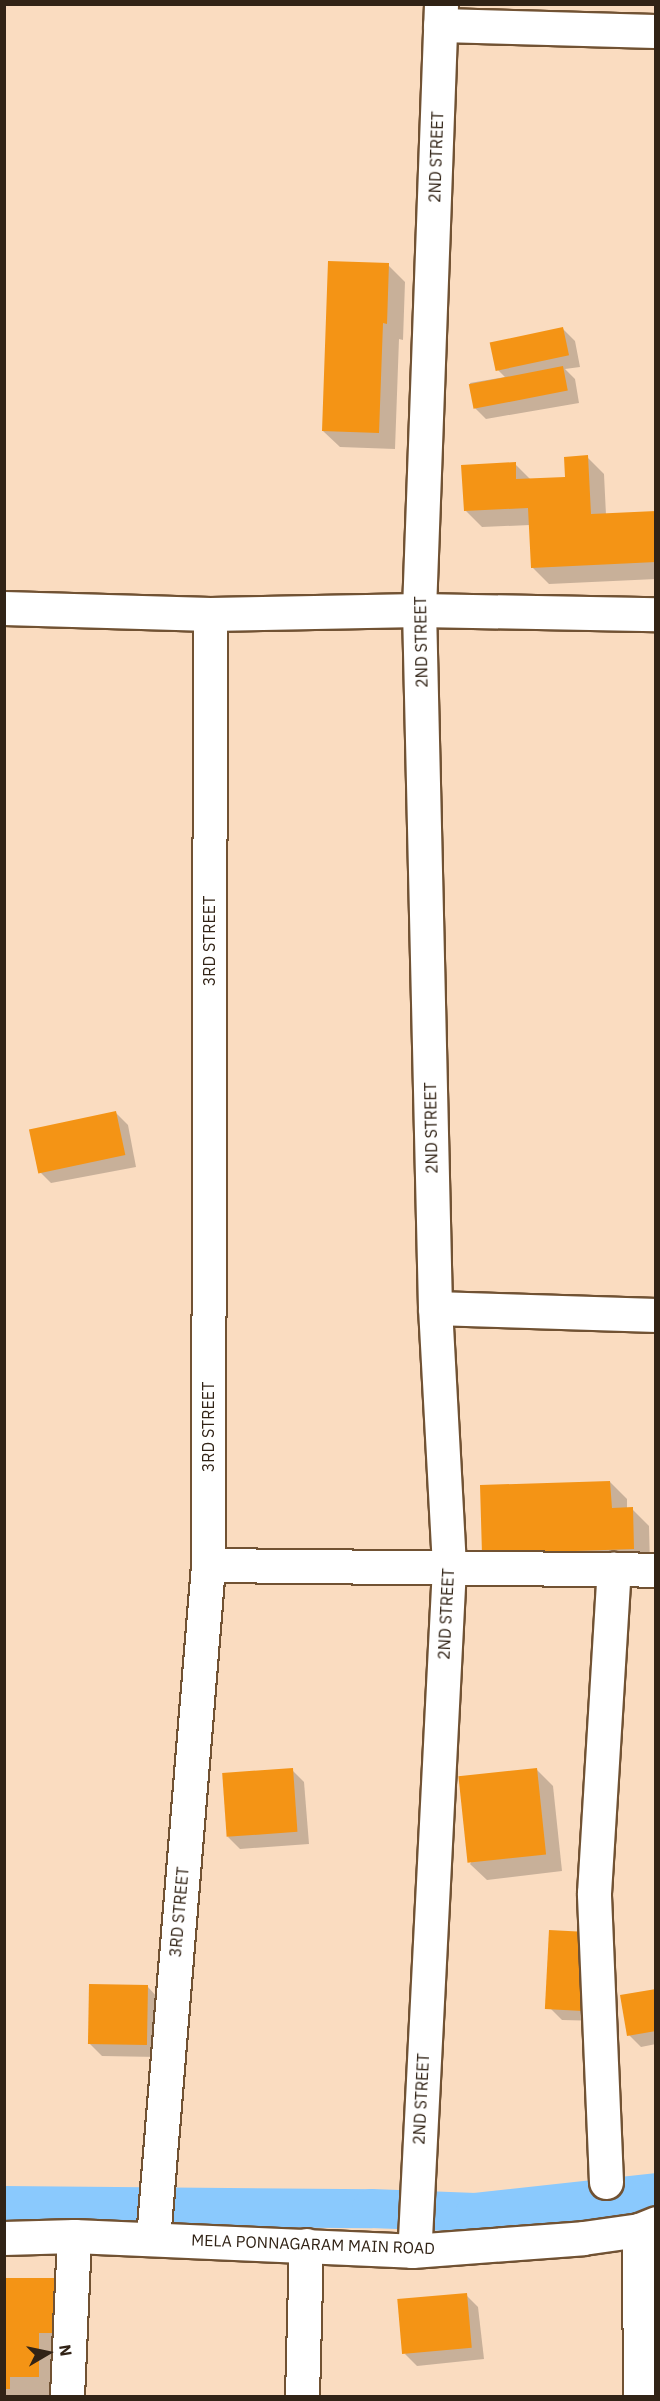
<!DOCTYPE html>
<style>
body{margin:0}
#map{position:relative;width:660px;height:2401px;overflow:hidden;background:#fadcc0;font-family:"IBM Plex Sans",sans-serif}
div>[style]{position:absolute}
[style*='--x']{left:calc(var(--x)*1px);top:calc(var(--y)*1px);width:calc(var(--w)*1px);rotate:calc(var(--a)*1deg)}
.shadow>*{inset:0;background:#0003}
.canal>*{height:39px;margin:-19.5px;padding:0 19.5px;transform-origin:19.5px;border-radius:19.5px;background:#8ac9fd}
.building>*{inset:0;background:#f49415;transform-origin:0 0}
.roads{filter:drop-shadow(2px 0 #715233) drop-shadow(-2px 0 #715233) drop-shadow(0 2px #715233) drop-shadow(0 -2px #715233)}
.minor>*{height:33px;margin:-16.5px;padding:0 16.5px;transform-origin:16.5px;border-radius:16.5px;background:#fff}
span{translate:-50% -50%;white-space:nowrap;text-align:center;line-height:1.15;-webkit-text-stroke:4.5px #fff;paint-order:stroke}
.street-label{font-size:16px;color:#312316}
.frame{position:absolute;inset:0;border:6px solid #312316;pointer-events:none}
.north{position:absolute;left:18px;top:2323px;width:60px;height:60px;-webkit-text-stroke:4px #fff;paint-order:stroke;rotate:81deg;font-size:16px;font-weight:700;line-height:24px;text-align:center;color:#312316}
.north::after{content:'';display:block;margin:auto;width:21px;height:27px;background:#312316;clip-path:polygon(50% 0,100% 100%,50% 72%,0 100%)}
</style>
<div id="map">
<div class="shadow">
<i style="clip-path:polygon(388px 265px,405px 282px,403px 340px,399px 339px,395px 449px,340px 447px,323px 431px)"></i>
<i style="clip-path:polygon(563px 329px,575px 341px,580px 367px,565px 369px,575px 379px,579px 403px,486px 419px,474px 407px,470px 383px,505px 377px,496px 368px)"></i>
<i style="clip-path:polygon(587px 457px,604px 474px,606px 515px,656px 513px,656px 579px,549px 584px,532px 567px,530px 525px,482px 527px,465px 510px,515px 464px,531px 480px,566px 478px)"></i>
<i style="clip-path:polygon(116px 1113px,128px 1125px,136px 1167px,51px 1183px,39px 1171px)"></i>
<i style="clip-path:polygon(610px 1482px,627px 1499px,627px 1509px,632px 1509px,649px 1526px,650px 1566px,500px 1570px)"></i>
<i style="clip-path:polygon(536px 1769px,553px 1786px,562px 1871px,487px 1880px,470px 1864px)"></i>
<i style="clip-path:polygon(292px 1770px,304px 1782px,309px 1844px,240px 1849px,228px 1837px)"></i>
<i style="clip-path:polygon(551px 1932px,602px 2021px,562px 2020px,550px 2008px)"></i>
<i style="clip-path:polygon(147px 1986px,159px 1999px,158px 2057px,102px 2056px,90px 2044px)"></i>
<i style="clip-path:polygon(656px 1991px,656px 2044px,641px 2047px,629px 2035px)"></i>
<i style="clip-path:polygon(4px 2279px,54px 2280px,74px 2300px,58px 2396px,4px 2396px)"></i>
<i style="clip-path:polygon(466px 2295px,478px 2307px,484px 2359px,417px 2366px,405px 2354px)"></i>
</div>
<div class="canal">
<i style="--x:4;--y:2205;--w:367;--a:0.5"></i>
<i style="--x:371;--y:2208;--w:104;--a:2.2"></i>
<i style="--x:475;--y:2212;--w:182;--a:-6.3"></i>
</div>
<div class="building">
<i style="clip-path:polygon(328px 261px,389px 263px,387px 324px,383px 323px,379px 433px,322px 431px)"></i>
<i style="left:563px;top:327px;width:29px;height:75px;rotate:78deg"></i>
<i style="left:563px;top:366px;width:25px;height:96px;rotate:79deg"></i>
<i style="clip-path:polygon(588px 455px,591px 514px,656px 511px,656px 562px,531px 568px,528px 508px,464px 511px,461px 465px,516px 462px,516px 479px,565px 477px,564px 457px)"></i>
<i style="left:116px;top:1111px;width:45px;height:89px;rotate:78deg"></i>
<i style="clip-path:polygon(610px 1481px,612px 1508px,633px 1507px,634px 1549px,482px 1554px,480px 1485px)"></i>
<i style="left:293px;top:1768px;width:64px;height:71px;rotate:86deg"></i>
<i style="left:537px;top:1768px;width:87px;height:79px;rotate:84deg"></i>
<i style="left:549px;top:1930px;width:43px;height:79px;rotate:3deg"></i>
<i style="left:89px;top:1984px;width:59px;height:60px;rotate:1deg"></i>
<i style="clip-path:polygon(656px 1989px,656px 2031px,627px 2036px,620px 1995px)"></i>
<i style="clip-path:polygon(4px 2278px,55px 2278px,54px 2333px,39px 2333px,39px 2377px,10px 2377px,10px 2389px,4px 2389px)"></i>
<i style="left:467px;top:2293px;width:55px;height:70px;rotate:85deg"></i>
</div>
<div class="roads">
<div class="minor">
<i style="--x:440;--y:25;--w:216;--a:1.6"></i>
<i style="--x:4;--y:608;--w:206;--a:1.7"></i>
<i style="--x:210;--y:614;--w:209;--a:-1.1"></i>
<i style="--x:419;--y:610;--w:237;--a:1"></i>
<i style="--x:435;--y:1308;--w:221;--a:1.8"></i>
<i style="--x:208;--y:1565;--w:448;--a:0.6"></i>
<i style="--x:606;--y:2182;--w:289;--a:-92.4"></i>
<i style="--x:594;--y:1893;--w:325;--a:-86.5"></i>
<i style="--x:639;--y:2230;--w:166;--a:89.7"></i>
<i style="--x:4;--y:2238;--w:70;--a:-1.6"></i>
<i style="--x:74;--y:2236;--w:338;--a:2.5"></i>
<i style="--x:412;--y:2251;--w:171;--a:-4.3"></i>
<i style="--x:583;--y:2238;--w:57;--a:-8.1"></i>
<i style="--x:639;--y:2230;--w:18;--a:-22"></i>
<i style="--x:153;--y:2239;--w:676;--a:-85.33"></i>
<i style="--x:208;--y:1565;--w:951;--a:-89.88"></i>
<i style="--x:412;--y:2251;--w:13;--a:-77"></i>
<i style="--x:415;--y:2238;--w:673;--a:-87.1"></i>
<i style="--x:449;--y:1566;--w:258;--a:-93.1"></i>
<i style="--x:435;--y:1308;--w:698;--a:-91.31"></i>
<i style="--x:419;--y:610;--w:606;--a:-87.92"></i>
<i style="--x:67;--y:2396;--w:160;--a:-87.5"></i>
<i style="--x:302;--y:2396;--w:151;--a:-88.5"></i>
</div>
</div>
<div class="street-label">
<span style="left:436px;top:157px;rotate:-88deg">2ND STREET</span>
<span style="left:421px;top:642px;rotate:-91deg">2ND STREET</span>
<span style="left:209px;top:941px;rotate:-90deg">3RD STREET</span>
<span style="left:431px;top:1128px;rotate:-91deg">2ND STREET</span>
<span style="left:208px;top:1427px;rotate:-90deg">3RD STREET</span>
<span style="left:446px;top:1614px;rotate:-87deg">2ND STREET</span>
<span style="left:179px;top:1912px;rotate:-85deg">3RD STREET</span>
<span style="left:421px;top:2099px;rotate:-87deg">2ND STREET</span>
<span style="left:313px;top:2244px;rotate:2deg">MELA PONNAGARAM MAIN ROAD</span>
</div>
<div class="frame"></div>
<div class="north">N</div>
</div>
